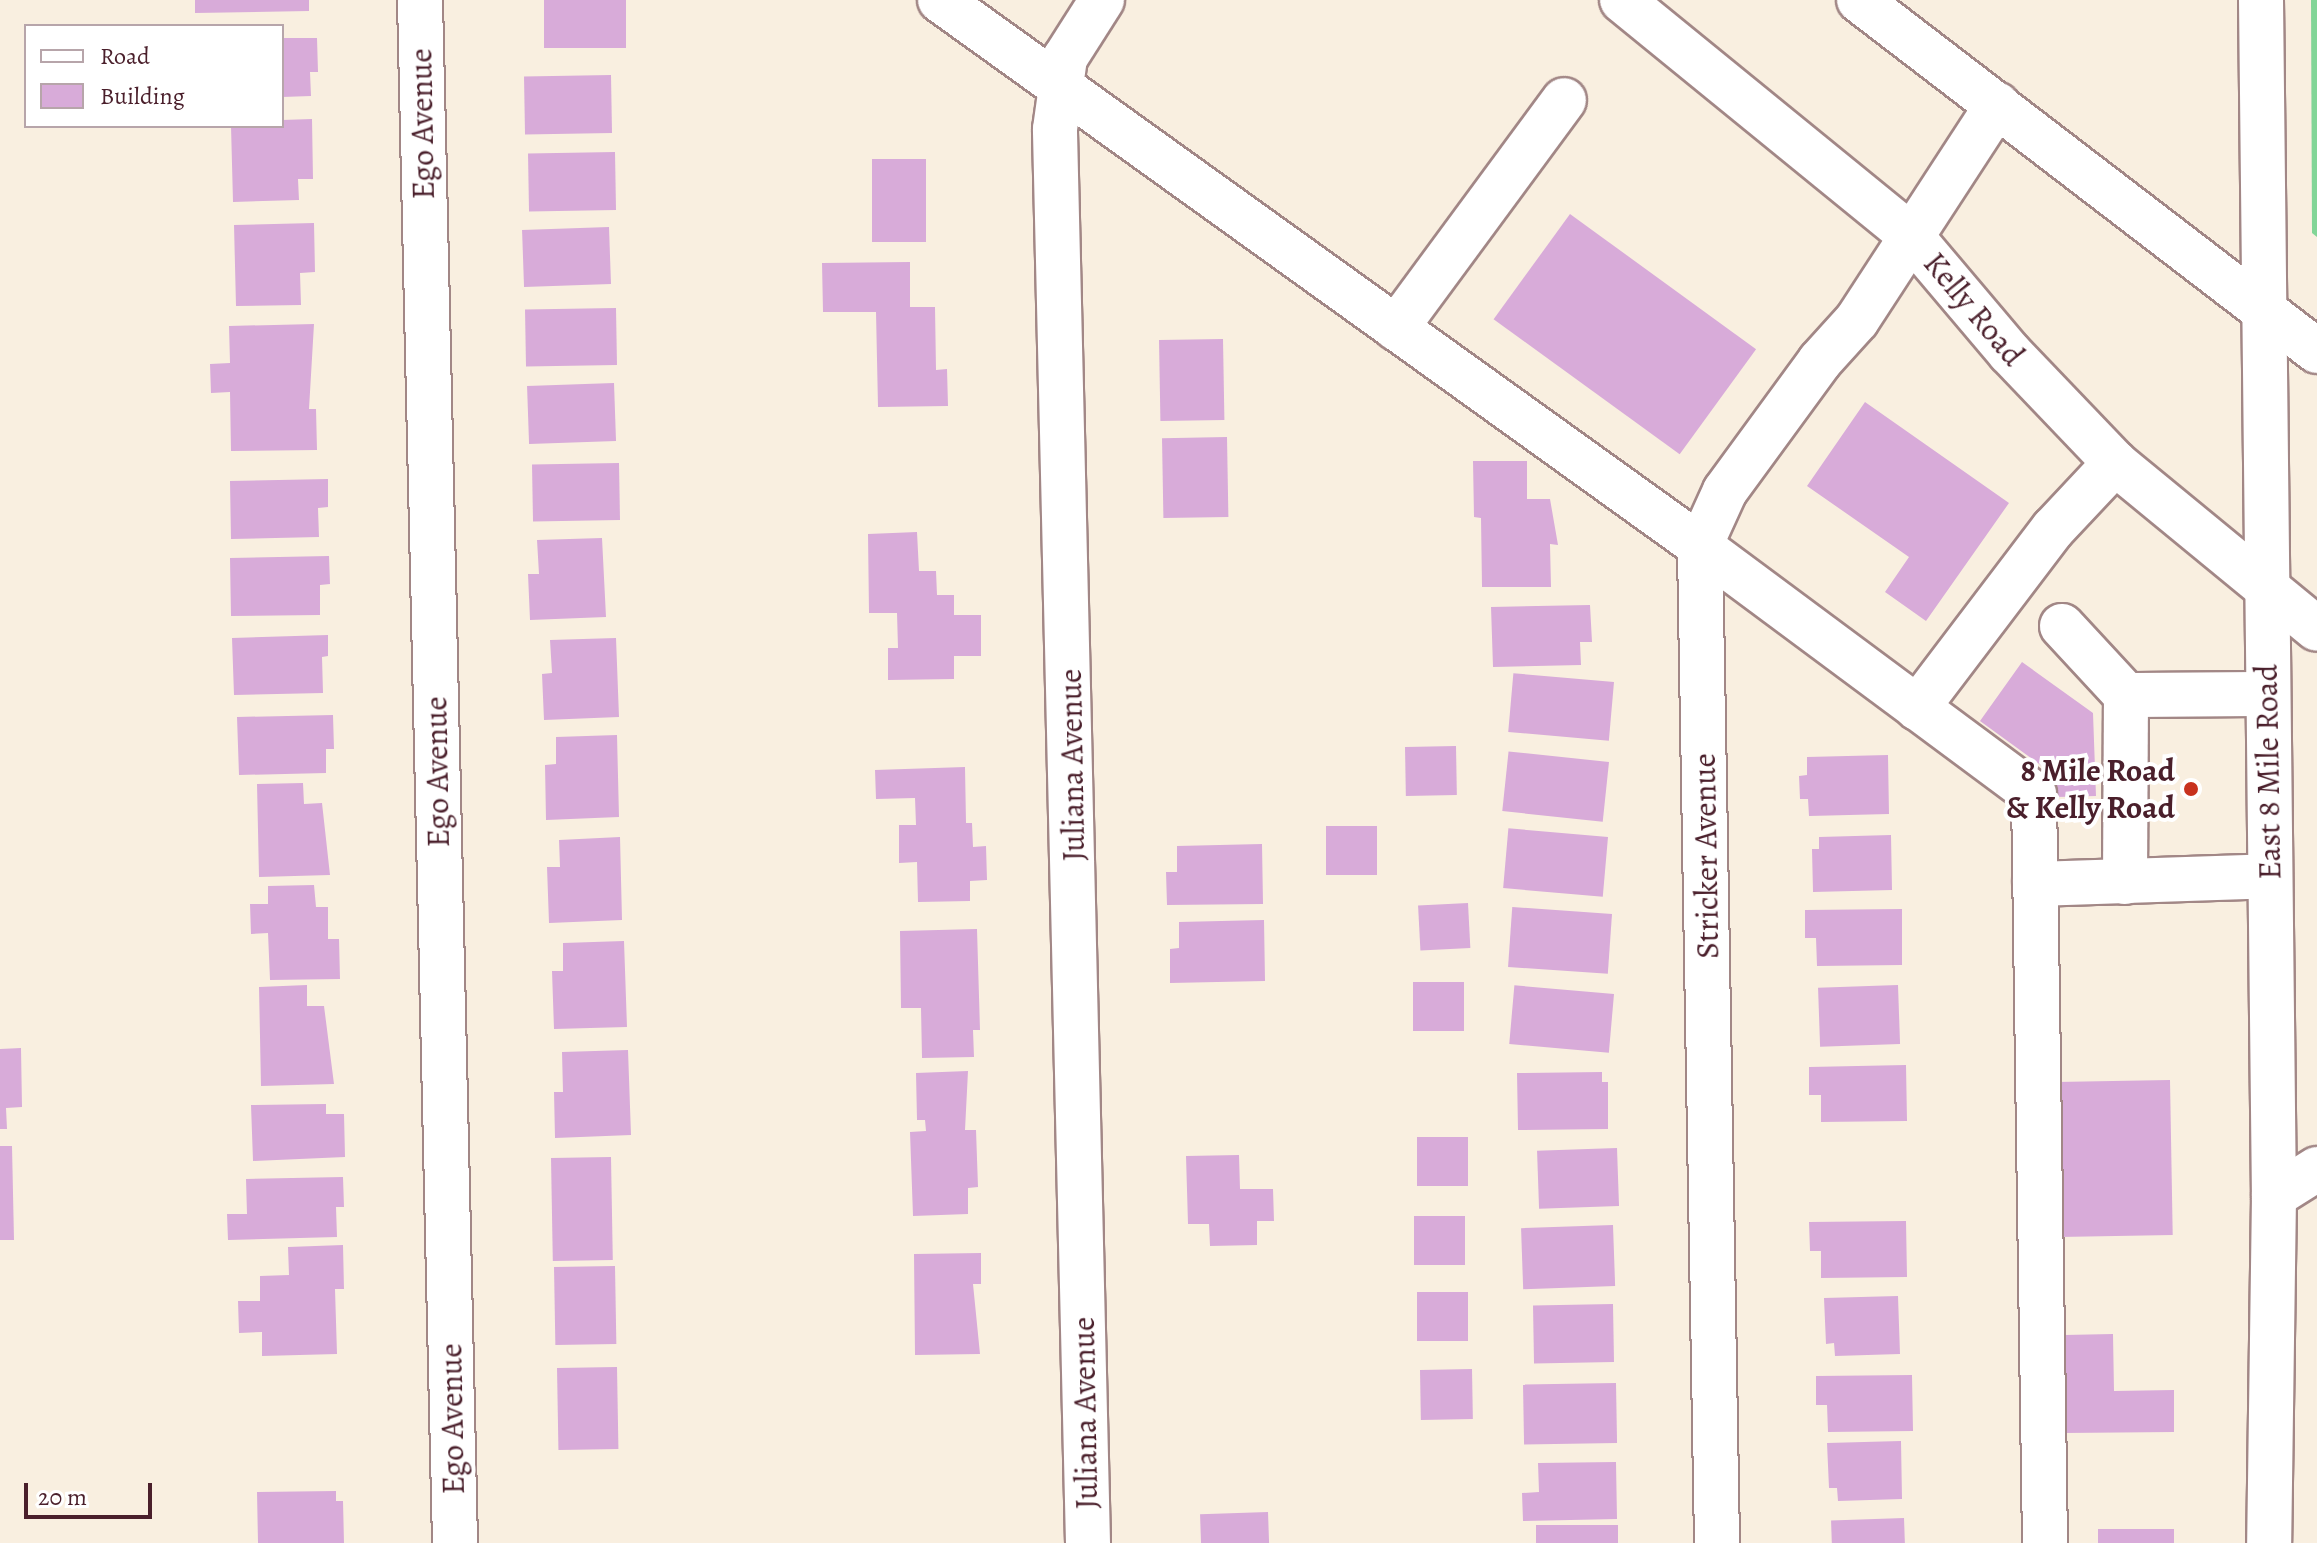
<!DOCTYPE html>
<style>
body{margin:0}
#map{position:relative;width:2317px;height:1543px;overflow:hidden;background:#f9efe0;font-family:Alegreya,serif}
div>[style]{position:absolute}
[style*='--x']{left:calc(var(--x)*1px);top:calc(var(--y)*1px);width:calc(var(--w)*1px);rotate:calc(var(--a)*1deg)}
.green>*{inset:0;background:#82d597}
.building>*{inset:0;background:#d8abd9;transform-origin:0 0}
.roads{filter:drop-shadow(2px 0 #a28786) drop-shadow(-2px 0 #a28786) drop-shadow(0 2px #a28786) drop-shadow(0 -2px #a28786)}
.minor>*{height:44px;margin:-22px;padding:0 22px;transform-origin:22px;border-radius:22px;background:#fff}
.highway>*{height:44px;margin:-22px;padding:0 22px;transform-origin:22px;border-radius:22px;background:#fff}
.dots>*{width:22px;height:22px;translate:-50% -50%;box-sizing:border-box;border:4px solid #fff;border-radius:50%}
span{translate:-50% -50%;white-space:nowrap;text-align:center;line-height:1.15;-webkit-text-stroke:8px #fff;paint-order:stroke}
.street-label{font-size:32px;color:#4a1f2b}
.poi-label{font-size:32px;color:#4a1f2b;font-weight:700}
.right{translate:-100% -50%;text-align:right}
.legend{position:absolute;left:24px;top:24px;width:260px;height:104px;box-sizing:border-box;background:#fff;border:2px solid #b7a5aa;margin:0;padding:10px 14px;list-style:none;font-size:24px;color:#4a1f2b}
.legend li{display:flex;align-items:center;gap:16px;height:40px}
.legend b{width:40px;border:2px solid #b7a5aa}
.scale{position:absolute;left:24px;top:1483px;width:128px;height:36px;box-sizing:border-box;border:4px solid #4a1f2b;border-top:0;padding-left:10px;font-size:24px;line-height:28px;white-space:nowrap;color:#4a1f2b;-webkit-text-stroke:6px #fff;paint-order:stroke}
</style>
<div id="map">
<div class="green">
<i style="clip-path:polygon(2311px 0,2317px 0,2317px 237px,2312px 233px)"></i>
</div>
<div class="building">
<i style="clip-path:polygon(195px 0,309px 0,309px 11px,195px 13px)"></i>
<i style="left:544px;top:0;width:82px;height:48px"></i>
<i style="clip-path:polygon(282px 38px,317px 38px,318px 72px,310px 72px,311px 96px,282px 97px)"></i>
<i style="left:611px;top:75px;width:58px;height:87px;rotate:89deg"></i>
<i style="clip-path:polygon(312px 119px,313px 179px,298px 179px,299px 200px,233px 202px,231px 126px,282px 126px,282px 120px)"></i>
<i style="left:615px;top:152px;width:58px;height:87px;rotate:89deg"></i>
<i style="left:926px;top:159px;width:83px;height:54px;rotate:90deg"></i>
<i style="left:1570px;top:214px;width:230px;height:130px;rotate:36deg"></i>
<i style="clip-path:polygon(314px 223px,315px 272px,300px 273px,301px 305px,236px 306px,234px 225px)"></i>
<i style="left:609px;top:227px;width:57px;height:87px;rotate:88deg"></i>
<i style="clip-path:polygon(910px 262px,910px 307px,935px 307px,936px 370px,947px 369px,948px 406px,878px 407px,876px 312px,823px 312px,822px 263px)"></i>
<i style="left:616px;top:308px;width:57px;height:91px;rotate:89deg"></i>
<i style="clip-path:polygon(314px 324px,309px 409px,316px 409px,317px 450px,231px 451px,230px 392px,211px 393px,210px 364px,230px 363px,229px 326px)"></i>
<i style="left:1223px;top:339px;width:81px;height:64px;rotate:89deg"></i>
<i style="left:614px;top:383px;width:58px;height:87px;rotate:88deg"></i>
<i style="clip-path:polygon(1865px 402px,2009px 503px,1926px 621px,1885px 592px,1909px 557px,1807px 486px)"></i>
<i style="left:1227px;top:437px;width:80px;height:65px;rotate:89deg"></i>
<i style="clip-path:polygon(1473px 461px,1527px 461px,1527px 499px,1550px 499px,1558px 545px,1550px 544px,1551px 587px,1482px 587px,1481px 518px,1474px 517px)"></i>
<i style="left:619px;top:463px;width:57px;height:87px;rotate:89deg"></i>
<i style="clip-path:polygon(328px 479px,328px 507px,318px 508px,319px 537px,231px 539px,230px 481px)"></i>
<i style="clip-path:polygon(917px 532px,919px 571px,936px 571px,937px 595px,954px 595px,954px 615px,981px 615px,981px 656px,954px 656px,954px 679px,888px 680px,888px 648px,898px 648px,897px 613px,869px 613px,868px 534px)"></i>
<i style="clip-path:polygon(602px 538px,606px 617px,530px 620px,528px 574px,539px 574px,537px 540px)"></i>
<i style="clip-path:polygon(329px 556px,330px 584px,320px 585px,320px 615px,231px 616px,230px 558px)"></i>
<i style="clip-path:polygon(1590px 605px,1592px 642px,1580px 642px,1581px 665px,1493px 667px,1491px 607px)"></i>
<i style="clip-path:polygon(328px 635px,328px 656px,322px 657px,323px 693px,234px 695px,232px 638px)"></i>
<i style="clip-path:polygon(616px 638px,619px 717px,544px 720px,542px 674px,552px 673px,550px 640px)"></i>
<i style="clip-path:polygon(2022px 662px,2093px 713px,2096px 796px,2057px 797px,2057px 777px,1980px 721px)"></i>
<i style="left:1614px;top:682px;width:59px;height:101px;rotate:95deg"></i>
<i style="clip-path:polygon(333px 715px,334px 749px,326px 749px,326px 773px,239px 775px,237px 717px)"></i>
<i style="clip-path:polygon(617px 735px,619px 817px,546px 820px,545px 765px,556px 764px,556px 737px)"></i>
<i style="left:1456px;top:746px;width:49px;height:51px;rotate:89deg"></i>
<i style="clip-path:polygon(1888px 755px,1889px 814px,1809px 816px,1808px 799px,1800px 799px,1799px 776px,1807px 775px,1807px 757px)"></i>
<i style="left:1609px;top:762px;width:60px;height:101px;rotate:96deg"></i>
<i style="clip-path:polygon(965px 767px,966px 823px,972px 823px,973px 847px,986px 846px,987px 880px,970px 881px,970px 901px,918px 902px,917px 862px,899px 863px,899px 825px,916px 825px,915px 798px,876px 799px,875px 770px)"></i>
<i style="clip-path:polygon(303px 783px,304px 804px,322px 803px,330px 875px,259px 877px,257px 784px)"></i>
<i style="left:1377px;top:826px;width:49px;height:51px;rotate:90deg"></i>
<i style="clip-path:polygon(1891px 835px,1892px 890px,1813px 892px,1812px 849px,1819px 849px,1819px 837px)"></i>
<i style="clip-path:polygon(620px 837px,622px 920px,549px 923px,547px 867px,560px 867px,559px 840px)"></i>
<i style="left:1608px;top:837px;width:60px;height:100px;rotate:95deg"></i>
<i style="clip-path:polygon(1262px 844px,1263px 904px,1167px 905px,1166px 872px,1177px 872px,1177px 846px)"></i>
<i style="clip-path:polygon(314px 885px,316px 907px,328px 907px,328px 939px,339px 939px,340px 979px,270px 980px,268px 933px,251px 934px,250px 904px,268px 904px,268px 886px)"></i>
<i style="left:1468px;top:903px;width:45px;height:50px;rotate:87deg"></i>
<i style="clip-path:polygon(1902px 909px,1902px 965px,1817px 966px,1816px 938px,1805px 938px,1805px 910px)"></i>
<i style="left:1612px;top:914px;width:60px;height:100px;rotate:94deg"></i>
<i style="clip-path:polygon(1264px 920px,1265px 981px,1170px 983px,1170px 949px,1179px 948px,1179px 922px)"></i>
<i style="clip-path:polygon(977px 929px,980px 1030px,973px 1030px,974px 1057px,922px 1058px,921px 1008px,901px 1008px,900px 931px)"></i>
<i style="clip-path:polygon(624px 941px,627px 1027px,554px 1029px,552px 971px,563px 971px,563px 943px)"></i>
<i style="left:1413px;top:982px;width:51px;height:49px"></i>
<i style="clip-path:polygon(307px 985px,307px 1006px,324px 1006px,334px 1084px,261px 1086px,259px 987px)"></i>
<i style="left:1898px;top:985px;width:59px;height:80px;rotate:88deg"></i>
<i style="left:1614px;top:994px;width:59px;height:100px;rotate:95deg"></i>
<i style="clip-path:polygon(21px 1048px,22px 1107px,6px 1108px,7px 1129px,0 1129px,0 1049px)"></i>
<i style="clip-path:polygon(628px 1050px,631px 1135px,555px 1138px,554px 1092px,563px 1092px,562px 1052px)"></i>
<i style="clip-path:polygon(1906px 1065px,1907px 1121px,1821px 1122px,1821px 1095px,1809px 1095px,1809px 1067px)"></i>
<i style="clip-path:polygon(968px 1071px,965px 1130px,976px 1130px,978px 1187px,968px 1188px,968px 1214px,913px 1216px,910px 1132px,926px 1131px,925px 1120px,917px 1120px,916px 1073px)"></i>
<i style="clip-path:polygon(1602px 1072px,1602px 1082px,1608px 1082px,1608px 1129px,1518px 1130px,1517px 1073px)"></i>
<i style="left:2170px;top:1080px;width:155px;height:114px;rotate:89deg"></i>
<i style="clip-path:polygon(326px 1104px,326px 1114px,344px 1114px,345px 1157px,253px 1161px,251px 1105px)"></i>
<i style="left:1417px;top:1137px;width:51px;height:49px"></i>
<i style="clip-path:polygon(0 1146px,12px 1146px,14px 1240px,0 1240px)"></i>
<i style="left:1617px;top:1148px;width:58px;height:80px;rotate:88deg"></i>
<i style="clip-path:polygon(1239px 1155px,1240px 1189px,1273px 1189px,1274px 1221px,1257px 1221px,1257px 1245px,1210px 1246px,1209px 1224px,1188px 1224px,1186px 1156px)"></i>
<i style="left:611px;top:1157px;width:103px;height:60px;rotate:89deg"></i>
<i style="clip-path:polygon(343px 1177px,344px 1207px,336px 1207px,337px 1237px,228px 1240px,227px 1214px,247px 1214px,246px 1179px)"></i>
<i style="left:1465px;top:1216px;width:49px;height:51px;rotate:90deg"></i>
<i style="clip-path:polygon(1906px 1221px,1907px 1277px,1821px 1278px,1821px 1251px,1810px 1251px,1809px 1222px)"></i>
<i style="left:1613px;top:1225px;width:61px;height:92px;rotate:88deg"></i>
<i style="clip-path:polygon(343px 1245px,344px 1289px,335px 1289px,337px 1354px,262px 1356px,262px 1332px,239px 1333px,238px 1301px,260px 1301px,260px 1276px,289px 1275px,288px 1247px)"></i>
<i style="clip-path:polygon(981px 1253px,981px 1284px,973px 1284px,980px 1354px,915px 1355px,914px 1254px)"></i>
<i style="left:615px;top:1266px;width:78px;height:61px;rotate:89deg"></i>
<i style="left:1417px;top:1292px;width:51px;height:49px"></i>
<i style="clip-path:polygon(1898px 1296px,1900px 1354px,1835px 1356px,1834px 1343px,1826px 1344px,1824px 1298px)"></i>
<i style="left:1613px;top:1304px;width:58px;height:80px;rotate:89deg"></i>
<i style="clip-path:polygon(2113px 1334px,2114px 1391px,2174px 1390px,2174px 1432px,2064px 1433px,2064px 1335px)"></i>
<i style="left:617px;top:1367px;width:82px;height:60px;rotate:89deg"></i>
<i style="left:1472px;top:1369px;width:50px;height:52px;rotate:89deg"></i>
<i style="clip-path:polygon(1912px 1375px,1913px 1431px,1828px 1432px,1827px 1405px,1816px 1405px,1816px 1376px)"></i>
<i style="left:1616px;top:1383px;width:60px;height:93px;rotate:89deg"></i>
<i style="clip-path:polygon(1901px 1441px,1902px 1499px,1838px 1501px,1837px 1488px,1829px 1488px,1827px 1443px)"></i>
<i style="clip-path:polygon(1616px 1462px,1617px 1519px,1523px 1521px,1522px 1493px,1539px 1492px,1538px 1463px)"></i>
<i style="clip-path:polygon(336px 1491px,336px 1501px,343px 1501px,344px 1543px,258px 1543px,257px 1492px)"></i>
<i style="left:1268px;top:1512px;width:31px;height:68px;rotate:88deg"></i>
<i style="left:1904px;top:1518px;width:25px;height:73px;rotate:88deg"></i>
<i style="left:1618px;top:1525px;width:18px;height:82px;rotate:90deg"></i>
<i style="left:2174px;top:1529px;width:14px;height:76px;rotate:90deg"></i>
</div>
<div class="roads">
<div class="minor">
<i style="--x:420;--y:0;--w:1543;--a:88.7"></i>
<i style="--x:940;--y:0;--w:936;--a:35.69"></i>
<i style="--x:1700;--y:546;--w:416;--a:36.6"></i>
<i style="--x:2034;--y:794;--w:749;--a:89.16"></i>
<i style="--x:1622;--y:0;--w:373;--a:39.2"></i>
<i style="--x:1911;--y:236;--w:153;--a:49.8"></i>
<i style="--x:2010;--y:353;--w:152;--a:46.3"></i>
<i style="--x:2115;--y:463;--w:261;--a:39.4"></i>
<i style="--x:1859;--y:0;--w:577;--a:37.47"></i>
<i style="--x:1396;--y:328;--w:283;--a:-53.6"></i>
<i style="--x:2062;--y:626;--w:94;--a:47.2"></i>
<i style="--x:1917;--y:708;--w:225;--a:-52.8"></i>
<i style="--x:2053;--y:529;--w:91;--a:-46.8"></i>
<i style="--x:2125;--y:882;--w:187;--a:-89.7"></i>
<i style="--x:2126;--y:695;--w:140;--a:-0.4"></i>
<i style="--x:2035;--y:884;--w:235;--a:-1.9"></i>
<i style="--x:1088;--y:1543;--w:1414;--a:-91.34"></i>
<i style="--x:1055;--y:129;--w:72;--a:-82"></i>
<i style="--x:1065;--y:58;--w:69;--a:-57.5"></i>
<i style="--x:1717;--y:1543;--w:997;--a:-90.98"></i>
<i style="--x:1700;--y:546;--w:60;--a:-65.6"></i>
<i style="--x:1725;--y:491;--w:161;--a:-53.8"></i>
<i style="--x:1820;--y:361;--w:55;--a:-47.9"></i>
<i style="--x:1857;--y:320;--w:257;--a:-56.9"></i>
</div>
<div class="highway">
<i style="--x:2261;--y:0;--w:1196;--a:89.38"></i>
<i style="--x:2274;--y:1196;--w:347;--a:90.8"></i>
<i style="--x:2274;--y:1196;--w:51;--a:-32.1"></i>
</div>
</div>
<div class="dots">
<i style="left:2191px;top:789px;background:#c8321e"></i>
</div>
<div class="street-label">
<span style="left:422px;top:124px;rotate:-91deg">Ego Avenue</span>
<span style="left:1974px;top:309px;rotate:50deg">Kelly Road</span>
<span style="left:1072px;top:765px;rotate:-91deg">Juliana Avenue</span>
<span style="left:437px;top:772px;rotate:-91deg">Ego Avenue</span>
<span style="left:2268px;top:772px;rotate:-91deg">East 8 Mile Road</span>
<span style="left:1706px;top:856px;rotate:-91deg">Stricker Avenue</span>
<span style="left:1085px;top:1413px;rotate:-91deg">Juliana Avenue</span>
<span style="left:452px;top:1419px;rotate:-91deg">Ego Avenue</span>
</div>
<div class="poi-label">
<span class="right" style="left:2175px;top:789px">8 Mile Road<br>&amp; Kelly Road</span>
</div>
<ul class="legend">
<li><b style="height:10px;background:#fff"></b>Road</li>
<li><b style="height:22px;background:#d8abd9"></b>Building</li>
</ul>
<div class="scale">20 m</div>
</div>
